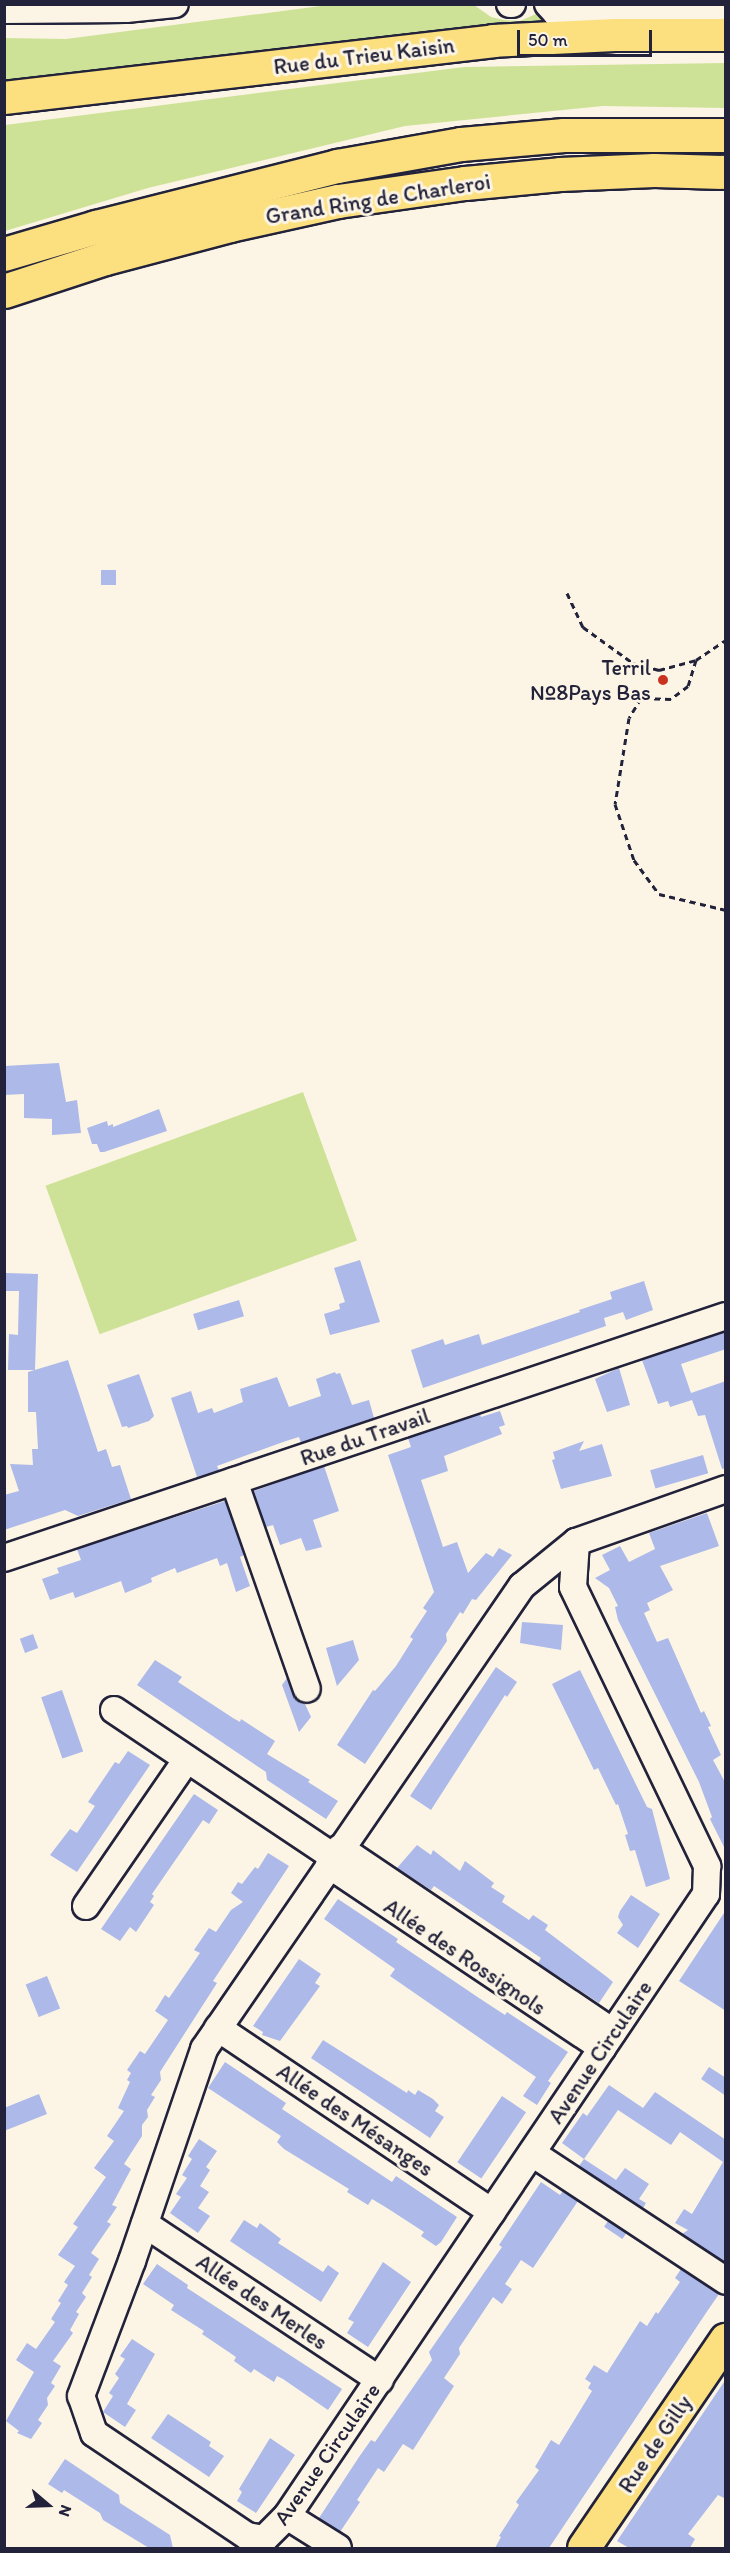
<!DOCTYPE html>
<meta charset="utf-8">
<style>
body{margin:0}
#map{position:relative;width:730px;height:2553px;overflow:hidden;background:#fcf5e5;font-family:Itim,sans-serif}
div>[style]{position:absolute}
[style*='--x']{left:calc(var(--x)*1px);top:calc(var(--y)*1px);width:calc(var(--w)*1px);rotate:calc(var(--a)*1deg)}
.green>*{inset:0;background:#cde297;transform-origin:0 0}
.building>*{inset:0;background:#acb9e9;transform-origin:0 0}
.path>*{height:3px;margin-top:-1.5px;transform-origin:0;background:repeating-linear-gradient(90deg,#22223b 0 6px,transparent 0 10.5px)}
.roads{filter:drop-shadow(2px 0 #22223b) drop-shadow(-2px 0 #22223b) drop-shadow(0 2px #22223b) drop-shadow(0 -2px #22223b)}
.minor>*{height:26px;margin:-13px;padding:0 13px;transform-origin:13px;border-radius:13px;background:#fcf5e5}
.major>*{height:32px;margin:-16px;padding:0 16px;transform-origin:16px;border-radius:16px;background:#fce080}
.highway>*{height:33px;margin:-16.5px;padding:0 16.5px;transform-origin:16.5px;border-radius:16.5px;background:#fce080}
.dots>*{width:16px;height:16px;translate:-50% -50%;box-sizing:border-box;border:3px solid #fcf5e5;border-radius:50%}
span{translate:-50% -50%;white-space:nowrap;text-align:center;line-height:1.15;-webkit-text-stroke:6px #fcf5e5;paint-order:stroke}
.street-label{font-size:22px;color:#22223b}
.poi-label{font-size:22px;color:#22223b}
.right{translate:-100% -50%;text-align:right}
.frame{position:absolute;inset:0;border:6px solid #22223b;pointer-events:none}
.north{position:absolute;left:18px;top:2475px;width:60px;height:60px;-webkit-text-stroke:4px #fcf5e5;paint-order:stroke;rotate:109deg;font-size:16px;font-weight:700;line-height:24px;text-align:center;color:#22223b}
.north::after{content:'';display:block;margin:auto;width:21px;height:27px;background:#22223b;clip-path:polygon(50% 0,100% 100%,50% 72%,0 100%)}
.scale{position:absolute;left:517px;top:30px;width:135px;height:27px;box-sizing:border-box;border:3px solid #22223b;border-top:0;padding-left:8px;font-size:18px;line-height:21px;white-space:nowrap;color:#22223b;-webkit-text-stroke:4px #fcf5e5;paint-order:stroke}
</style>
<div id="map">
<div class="green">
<i style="clip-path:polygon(336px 4px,474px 5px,491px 17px,504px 20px,520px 21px,543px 11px,552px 23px,5px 88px,4px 38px,66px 39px)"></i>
<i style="clip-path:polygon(725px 4px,726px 10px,603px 12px,561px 5px)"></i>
<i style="clip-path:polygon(725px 63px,725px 108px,603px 106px,405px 126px,148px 188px,5px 231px,5px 125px,464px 67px)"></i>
<i style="left:303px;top:1092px;width:158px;height:274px;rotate:70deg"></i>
</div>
<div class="building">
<i style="left:116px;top:570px;width:15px;height:15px;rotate:90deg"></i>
<i style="clip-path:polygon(59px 1063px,66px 1102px,77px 1100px,81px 1133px,52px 1135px,52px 1119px,24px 1118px,24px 1094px,4px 1095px,4px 1066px)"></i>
<i style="clip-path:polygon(159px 1109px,167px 1131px,104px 1152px,100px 1152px,97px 1144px,92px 1144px,87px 1128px,107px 1121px,108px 1126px,113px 1124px,113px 1127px)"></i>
<i style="clip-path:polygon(360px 1260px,380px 1322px,330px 1335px,324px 1314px,340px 1309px,339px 1304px,345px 1302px,334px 1268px)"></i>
<i style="clip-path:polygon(6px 1273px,38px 1274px,35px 1370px,8px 1370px,9px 1334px,18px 1335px,19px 1291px,6px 1291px)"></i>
<i style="clip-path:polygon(644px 1281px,653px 1310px,626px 1320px,623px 1312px,604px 1318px,606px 1326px,423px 1388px,411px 1350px,443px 1339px,445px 1345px,479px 1334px,482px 1345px,580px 1312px,579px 1310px,612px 1299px,610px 1292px)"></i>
<i style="left:239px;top:1300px;width:17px;height:48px;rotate:73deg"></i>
<i style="clip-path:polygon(726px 1332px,726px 1349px,681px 1364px,691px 1393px,726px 1381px,726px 1468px,722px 1469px,705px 1415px,698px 1416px,692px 1400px,670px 1407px,668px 1401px,658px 1404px,642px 1360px)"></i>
<i style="clip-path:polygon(68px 1360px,98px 1452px,106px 1449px,112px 1467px,120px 1465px,131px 1499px,78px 1516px,65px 1510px,4px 1530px,4px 1495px,19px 1491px,10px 1464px,33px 1465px,32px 1449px,38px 1449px,36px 1412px,28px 1412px,28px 1372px)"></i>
<i style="clip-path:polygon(619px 1368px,630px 1405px,607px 1412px,595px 1379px)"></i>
<i style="clip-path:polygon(335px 1372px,336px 1374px,340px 1373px,352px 1405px,369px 1400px,374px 1418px,301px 1443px,299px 1437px,286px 1441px,217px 1466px,219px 1470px,197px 1477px,171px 1398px,191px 1391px,198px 1413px,212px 1408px,214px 1413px,243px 1402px,240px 1389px,277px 1377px,289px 1407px,321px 1396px,316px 1379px)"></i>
<i style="clip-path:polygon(139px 1374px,154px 1416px,149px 1421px,128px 1428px,127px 1426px,122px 1427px,107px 1385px)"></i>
<i style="clip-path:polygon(500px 1411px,505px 1425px,499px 1427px,502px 1434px,444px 1456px,448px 1471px,421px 1480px,443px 1547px,457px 1542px,468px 1573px,486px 1553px,493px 1557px,499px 1548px,512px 1555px,476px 1600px,472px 1599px,463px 1614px,460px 1612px,446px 1634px,447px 1641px,365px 1764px,337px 1745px,373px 1690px,375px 1691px,396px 1666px,413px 1639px,410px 1637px,427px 1611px,423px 1608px,434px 1592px,388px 1455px,411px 1447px,408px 1438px,480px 1414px,481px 1417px)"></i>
<i style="clip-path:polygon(584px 1441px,579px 1451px,602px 1444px,612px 1476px,561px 1489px,552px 1460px,555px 1459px,553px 1452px)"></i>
<i style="left:703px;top:1455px;width:19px;height:55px;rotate:74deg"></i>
<i style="clip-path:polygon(324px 1466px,339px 1511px,313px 1520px,322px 1547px,306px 1551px,301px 1538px,280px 1545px,273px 1525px,266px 1527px,254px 1491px)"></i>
<i style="clip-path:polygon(225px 1501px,244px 1555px,240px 1557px,250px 1586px,236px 1592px,227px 1563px,220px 1566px,217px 1558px,177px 1573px,175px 1568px,151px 1578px,152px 1582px,125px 1593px,121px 1581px,75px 1598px,73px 1592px,50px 1600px,42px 1579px,59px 1573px,57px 1568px,81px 1560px,77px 1549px)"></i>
<i style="clip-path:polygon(707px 1513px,719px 1546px,660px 1566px,673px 1590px,647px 1603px,650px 1610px,644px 1613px,657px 1642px,668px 1638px,701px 1713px,704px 1711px,711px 1726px,708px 1727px,721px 1755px,713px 1760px,726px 1784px,726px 1851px,710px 1819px,712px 1817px,699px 1782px,618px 1620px,615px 1607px,618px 1606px,609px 1588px,595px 1578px,610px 1570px,602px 1555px,620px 1546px,629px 1562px,655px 1549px,649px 1533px)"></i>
<i style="clip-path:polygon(522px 1622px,563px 1625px,561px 1650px,520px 1643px)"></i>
<i style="left:33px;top:1634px;width:15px;height:14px;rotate:70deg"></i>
<i style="clip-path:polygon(353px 1640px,359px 1660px,337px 1686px,326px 1648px)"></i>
<i style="clip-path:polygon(155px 1660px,182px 1677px,178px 1682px,233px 1718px,240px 1722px,241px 1719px,275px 1741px,267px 1754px,310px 1780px,308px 1782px,338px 1801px,326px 1819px,267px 1780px,266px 1772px,137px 1685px)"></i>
<i style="clip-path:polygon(496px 1667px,517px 1682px,507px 1697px,505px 1695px,431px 1810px,410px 1796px)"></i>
<i style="clip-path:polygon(580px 1670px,647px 1807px,652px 1809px,670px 1879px,646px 1887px,635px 1850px,630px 1851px,625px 1835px,628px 1834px,618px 1804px,616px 1805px,598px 1768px,594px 1770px,552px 1684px)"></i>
<i style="clip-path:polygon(287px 1678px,293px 1694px,298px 1701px,305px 1704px,311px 1717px,299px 1732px,282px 1685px)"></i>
<i style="left:62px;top:1690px;width:65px;height:22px;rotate:71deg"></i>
<i style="clip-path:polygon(128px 1751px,150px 1765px,77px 1872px,50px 1855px,70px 1829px,77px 1833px,95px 1806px,88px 1802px,115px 1762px,119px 1764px)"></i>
<i style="clip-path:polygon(194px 1794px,218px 1810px,209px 1824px,203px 1820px,152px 1894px,154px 1896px,150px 1902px,154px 1905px,136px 1932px,130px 1927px,120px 1941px,101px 1929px)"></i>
<i style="clip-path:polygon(417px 1845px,431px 1855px,433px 1850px,460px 1871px,465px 1861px,494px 1883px,491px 1887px,505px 1896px,502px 1902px,529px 1920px,533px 1915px,548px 1925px,545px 1930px,607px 1977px,613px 1982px,599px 2003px,538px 1963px,541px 1958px,516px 1941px,434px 1886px,431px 1890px,397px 1868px)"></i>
<i style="clip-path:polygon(268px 1853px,289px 1866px,213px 1981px,217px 1983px,160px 2072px,161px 2080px,151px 2095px,155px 2097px,147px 2110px,148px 2117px,142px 2125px,142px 2136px,124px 2164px,131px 2169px,112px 2205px,117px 2207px,107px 2222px,111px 2224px,91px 2253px,99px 2259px,89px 2275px,92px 2277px,82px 2293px,86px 2297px,76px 2312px,79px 2314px,70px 2330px,73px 2333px,53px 2361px,61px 2366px,51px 2383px,55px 2386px,47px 2398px,48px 2405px,38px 2420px,42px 2423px,31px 2439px,17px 2433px,19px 2431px,6px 2421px,34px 2372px,16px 2360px,27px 2343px,36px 2349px,55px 2322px,51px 2319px,61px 2303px,58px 2301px,68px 2285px,64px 2282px,75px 2266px,58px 2255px,78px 2227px,73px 2224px,106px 2177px,94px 2168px,114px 2141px,107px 2136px,124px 2111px,118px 2108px,130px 2082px,127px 2080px,131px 2073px,127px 2070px,140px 2051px,145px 2054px,168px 2020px,155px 2011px,165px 1995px,169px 1998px,200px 1953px,194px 1950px,209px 1928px,216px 1932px,231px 1910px,243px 1902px,231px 1893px,238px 1882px,242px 1884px,255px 1867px,258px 1869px)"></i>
<i style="clip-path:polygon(631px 1895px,660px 1914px,638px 1948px,617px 1933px,623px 1925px,618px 1917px,620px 1911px)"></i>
<i style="clip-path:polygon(338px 1899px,398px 1939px,396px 1942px,479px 1998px,505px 2015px,507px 2012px,568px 2052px,548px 2081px,551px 2083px,537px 2105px,523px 2096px,536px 2077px,390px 1976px,395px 1969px,324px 1919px)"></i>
<i style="clip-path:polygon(726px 1910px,726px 2011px,679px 1981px)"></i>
<i style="clip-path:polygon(299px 1959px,321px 1974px,315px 1983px,320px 1986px,280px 2041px,262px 2035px,263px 2032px,253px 2026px)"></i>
<i style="left:47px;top:1976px;width:35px;height:23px;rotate:68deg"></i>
<i style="clip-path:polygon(323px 2040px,407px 2093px,408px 2090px,415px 2095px,418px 2090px,433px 2099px,439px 2105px,435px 2111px,444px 2117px,430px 2138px,311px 2058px)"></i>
<i style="clip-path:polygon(225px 2062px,286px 2103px,282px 2109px,392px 2182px,396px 2176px,457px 2217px,441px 2242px,436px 2246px,421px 2236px,424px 2232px,387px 2208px,372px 2199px,368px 2205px,347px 2192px,349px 2189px,284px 2149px,277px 2142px,281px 2136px,208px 2088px)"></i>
<i style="clip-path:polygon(709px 2067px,726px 2078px,726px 2096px,701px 2079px)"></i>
<i style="clip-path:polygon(609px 2085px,643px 2108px,655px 2092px,726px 2140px,726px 2263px,682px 2234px,688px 2230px,675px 2223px,684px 2209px,692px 2214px,723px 2162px,680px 2132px,671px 2145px,618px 2110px,584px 2159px,562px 2143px,583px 2113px,587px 2116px)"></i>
<i style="clip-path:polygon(39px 2094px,47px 2114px,4px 2131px,4px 2108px)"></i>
<i style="left:502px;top:2096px;width:29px;height:80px;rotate:34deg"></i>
<i style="clip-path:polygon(199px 2139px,217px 2151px,206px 2167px,210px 2170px,200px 2186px,209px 2192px,198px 2208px,210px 2216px,198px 2233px,170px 2213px,181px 2197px,176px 2194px,187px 2178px,182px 2175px,192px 2159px,188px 2156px)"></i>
<i style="clip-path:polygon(584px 2159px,616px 2180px,625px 2168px,649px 2184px,639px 2199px,646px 2203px,643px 2208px,579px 2166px)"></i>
<i style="clip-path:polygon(541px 2182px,560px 2195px,563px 2191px,578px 2201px,533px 2268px,521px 2260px,505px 2284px,512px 2289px,502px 2304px,493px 2297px,459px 2348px,460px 2354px,444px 2378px,454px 2386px,413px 2450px,403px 2444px,384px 2472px,378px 2468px,357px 2500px,360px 2502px,340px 2532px,319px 2518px,359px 2457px,371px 2440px,375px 2442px,432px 2360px,429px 2352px,502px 2247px,499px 2245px)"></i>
<i style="clip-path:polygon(244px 2220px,257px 2228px,260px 2223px,281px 2239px,278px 2243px,323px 2272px,328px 2265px,339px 2273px,321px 2302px,230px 2241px)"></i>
<i style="left:608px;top:2221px;width:22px;height:7px;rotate:34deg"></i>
<i style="clip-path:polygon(383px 2262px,411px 2282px,368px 2347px,347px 2333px,354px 2322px,348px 2319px)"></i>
<i style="clip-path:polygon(157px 2264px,188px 2285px,187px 2288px,342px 2389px,328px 2410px,283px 2379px,277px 2376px,274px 2382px,254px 2369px,251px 2373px,234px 2361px,236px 2357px,202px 2334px,204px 2331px,171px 2310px,174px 2305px,143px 2284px)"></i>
<i style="clip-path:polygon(681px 2269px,719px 2294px,708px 2310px,549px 2548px,495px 2548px,501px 2537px,499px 2536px,519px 2505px,516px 2502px,539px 2470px,535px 2467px,551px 2440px,559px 2445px,592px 2391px,588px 2388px,591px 2383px,585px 2379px,594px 2365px,607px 2373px,640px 2321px,647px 2326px,656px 2312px,658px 2314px,680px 2282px,675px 2278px)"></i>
<i style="clip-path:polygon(132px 2339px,155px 2354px,127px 2404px,136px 2410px,125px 2427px,103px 2412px,113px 2396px,109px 2393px,119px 2378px,115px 2374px,125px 2359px,120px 2356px)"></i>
<i style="clip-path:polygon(726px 2379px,726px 2499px,718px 2495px,688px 2534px,695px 2539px,690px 2548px,629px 2548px,617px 2541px)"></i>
<i style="clip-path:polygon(168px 2414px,211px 2442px,209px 2446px,224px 2456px,209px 2477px,151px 2438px)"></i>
<i style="clip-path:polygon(270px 2438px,295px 2455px,256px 2513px,237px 2501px,242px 2492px,239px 2489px)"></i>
<i style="clip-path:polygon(65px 2459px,119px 2495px,120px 2503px,170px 2535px,173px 2548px,149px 2548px,103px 2520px,100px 2513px,64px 2490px,62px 2493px,48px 2484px)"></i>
</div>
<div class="path">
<i style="--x:567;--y:593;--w:38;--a:65"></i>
<i style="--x:583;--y:627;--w:62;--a:35.8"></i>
<i style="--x:633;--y:663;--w:27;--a:15"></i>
<i style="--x:659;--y:670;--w:38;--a:-15"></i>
<i style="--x:696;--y:660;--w:36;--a:-34"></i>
<i style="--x:696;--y:660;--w:27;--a:107"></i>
<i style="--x:688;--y:686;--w:21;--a:143"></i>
<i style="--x:671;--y:699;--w:30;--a:-178"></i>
<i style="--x:641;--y:698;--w:23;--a:121"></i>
<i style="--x:629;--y:718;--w:87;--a:99.2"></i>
<i style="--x:615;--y:804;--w:59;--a:71.3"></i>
<i style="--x:634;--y:860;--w:42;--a:53.7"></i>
<i style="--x:659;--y:894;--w:69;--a:13.4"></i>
</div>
<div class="roads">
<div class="minor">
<i style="--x:510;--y:4;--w:2;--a:0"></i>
<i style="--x:548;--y:4;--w:12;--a:48"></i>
<i style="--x:556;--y:13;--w:15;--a:23"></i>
<i style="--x:570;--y:19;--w:156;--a:0"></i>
<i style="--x:4;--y:10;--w:122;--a:-0.5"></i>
<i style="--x:126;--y:9;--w:49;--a:-5.8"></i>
<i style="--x:234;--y:1481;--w:220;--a:70.7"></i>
<i style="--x:576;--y:1542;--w:45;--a:93.8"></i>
<i style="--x:573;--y:1587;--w:310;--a:64.3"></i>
<i style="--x:707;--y:1866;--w:28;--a:92"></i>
<i style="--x:706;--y:1894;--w:750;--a:123.97"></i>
<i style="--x:287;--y:2516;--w:33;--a:135"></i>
<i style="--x:264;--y:2539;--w:17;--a:-170"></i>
<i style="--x:247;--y:2536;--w:184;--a:-146.1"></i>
<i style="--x:94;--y:2433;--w:39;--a:-109"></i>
<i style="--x:81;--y:2396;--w:144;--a:-69.3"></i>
<i style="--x:132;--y:2261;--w:224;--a:-71.2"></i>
<i style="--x:204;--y:2049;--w:562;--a:-55.52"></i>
<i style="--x:522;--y:1586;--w:70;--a:-39.2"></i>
<i style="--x:576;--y:1542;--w:159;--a:-19.5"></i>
<i style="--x:4;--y:1558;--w:761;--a:-18.53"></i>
<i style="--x:114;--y:1710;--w:265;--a:33.8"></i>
<i style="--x:340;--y:1848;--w:329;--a:34"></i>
<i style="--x:329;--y:1865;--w:329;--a:33.8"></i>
<i style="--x:86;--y:1906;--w:178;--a:-55.5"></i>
<i style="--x:218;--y:2028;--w:330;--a:33.9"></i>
<i style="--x:532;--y:2153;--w:232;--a:33.4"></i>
<i style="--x:145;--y:2224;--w:282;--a:33.6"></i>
<i style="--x:287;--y:2516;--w:60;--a:32.1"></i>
</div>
<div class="major">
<i style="--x:4;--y:98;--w:492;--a:-6.6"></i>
<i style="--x:493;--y:41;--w:122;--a:-2.8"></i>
<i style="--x:615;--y:35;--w:111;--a:0"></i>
<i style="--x:584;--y:2548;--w:252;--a:-55.7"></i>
</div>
<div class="highway">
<i style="--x:4;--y:254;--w:96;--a:-16.4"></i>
<i style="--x:96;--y:227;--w:249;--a:-14.2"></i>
<i style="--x:337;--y:166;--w:126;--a:-10.1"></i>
<i style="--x:461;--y:144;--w:103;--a:-5"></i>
<i style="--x:564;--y:135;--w:162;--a:0"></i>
<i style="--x:4;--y:291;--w:106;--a:-18.1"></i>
<i style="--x:105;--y:258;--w:129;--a:-14.8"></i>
<i style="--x:230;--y:225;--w:111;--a:-12.5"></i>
<i style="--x:338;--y:201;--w:128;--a:-8.1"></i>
<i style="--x:465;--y:183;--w:95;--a:-5.4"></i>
<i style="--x:560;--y:174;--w:94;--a:-2.4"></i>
<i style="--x:654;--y:170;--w:72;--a:1.6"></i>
</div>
</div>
<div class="dots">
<i style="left:663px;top:680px;background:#c8321e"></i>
</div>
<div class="street-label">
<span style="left:364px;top:56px;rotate:-7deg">Rue du Trieu Kaisin</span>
<span style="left:378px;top:199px;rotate:-9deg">Grand Ring de Charleroi</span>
<span style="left:365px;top:1437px;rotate:-19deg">Rue du Travail</span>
<span style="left:465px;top:1957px;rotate:34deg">Allée des Rossignols</span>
<span style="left:600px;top:2052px;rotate:-56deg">Avenue Circulaire</span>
<span style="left:355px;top:2120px;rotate:34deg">Allée des Mésanges</span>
<span style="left:262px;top:2302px;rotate:34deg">Allée des Merles</span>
<span style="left:655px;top:2444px;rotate:-56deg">Rue de Gilly</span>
<span style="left:327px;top:2454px;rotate:-55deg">Avenue Circulaire</span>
</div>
<div class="poi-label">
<span class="right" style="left:651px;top:680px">Terril<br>№8Pays Bas</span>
</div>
<div class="frame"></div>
<div class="north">N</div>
<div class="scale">50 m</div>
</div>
